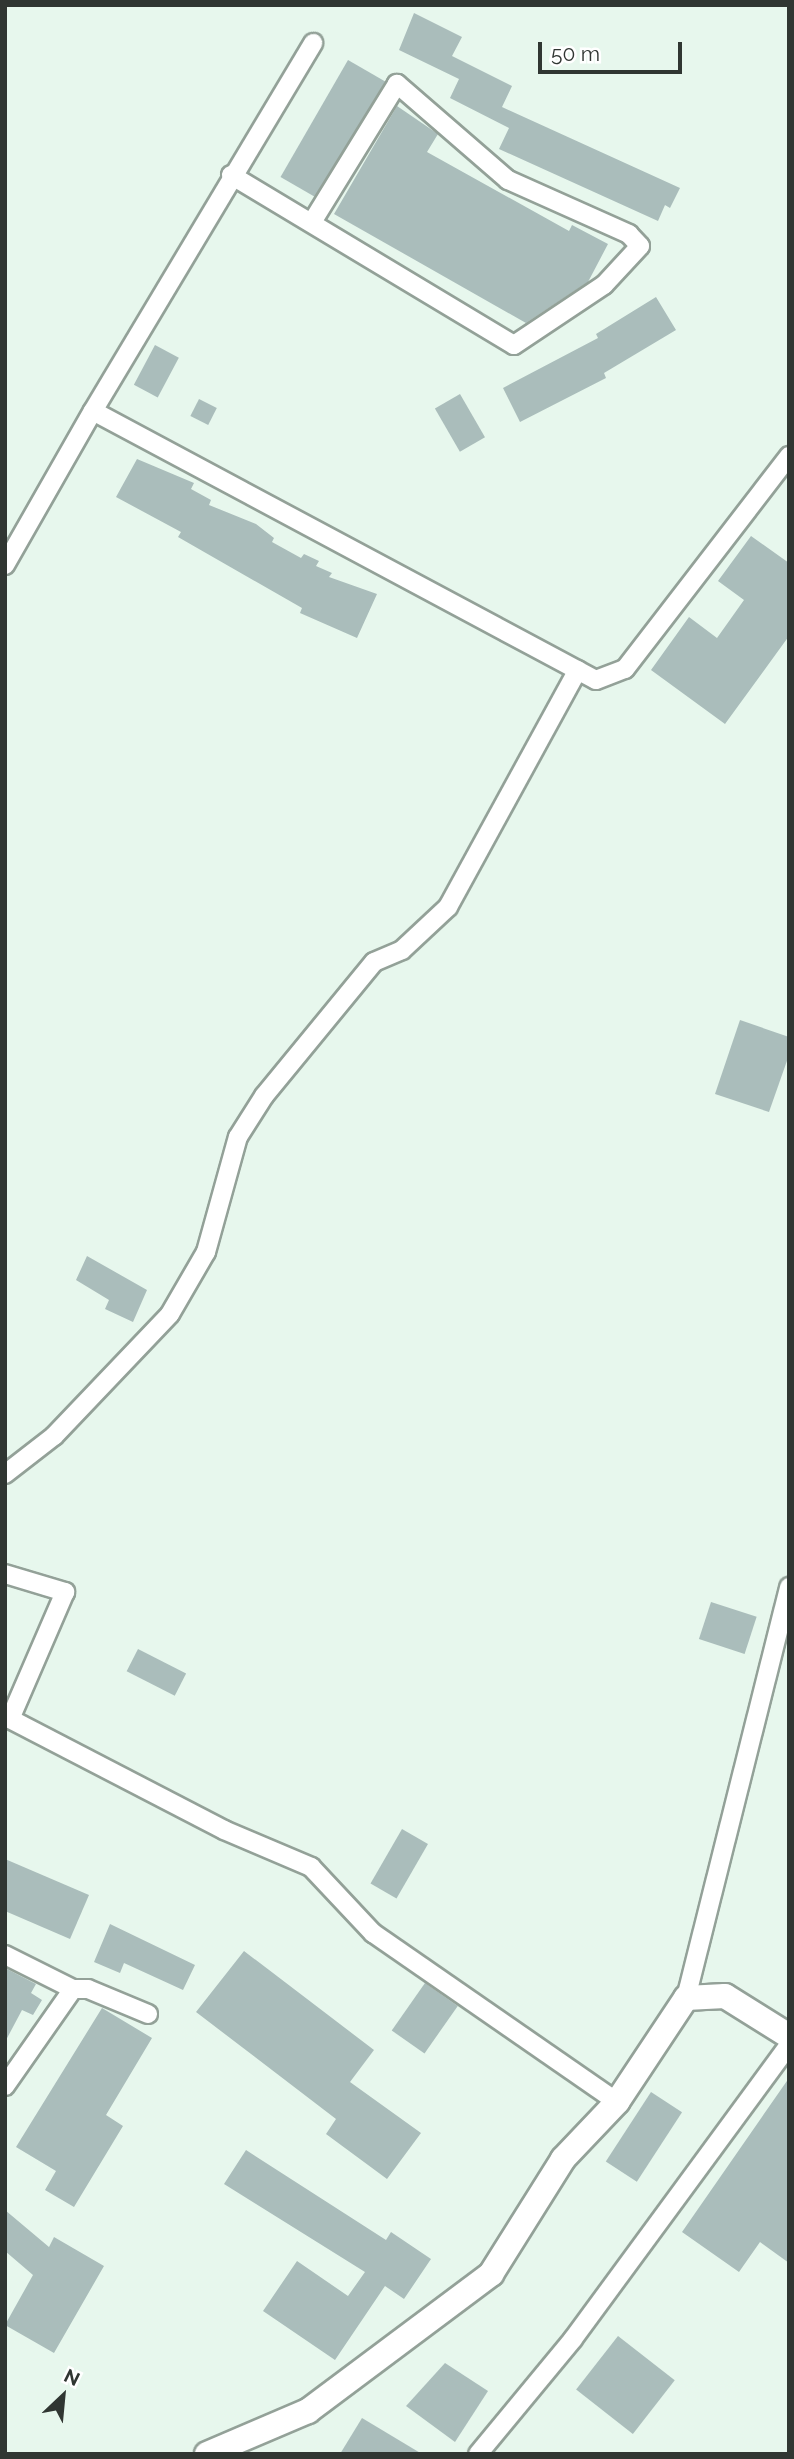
<!DOCTYPE html>
<style>
body{margin:0}
#map{position:relative;width:794px;height:2459px;overflow:hidden;background:#e7f7ed;font-family:Raleway,sans-serif}
div>[style]{position:absolute}
[style*='--x']{left:calc(var(--x)*1px);top:calc(var(--y)*1px);width:calc(var(--w)*1px);rotate:calc(var(--a)*1deg)}
.building>*{inset:0;background:#aabdbb;transform-origin:0 0}
.roads{filter:drop-shadow(2px 0 #93a198) drop-shadow(-2px 0 #93a198) drop-shadow(0 2px #93a198) drop-shadow(0 -2px #93a198)}
.street>*{height:18px;margin:-9px;padding:0 9px;transform-origin:9px;border-radius:9px;background:#fff}
.secondary>*{height:24px;margin:-12px;padding:0 12px;transform-origin:12px;border-radius:12px;background:#fff}
span{translate:-50% -50%;white-space:nowrap;text-align:center;line-height:1.15;-webkit-text-stroke:5px #fff;paint-order:stroke}
.frame{position:absolute;inset:0;border:7px solid #303632;pointer-events:none}
.north{position:absolute;left:28px;top:2361px;width:70px;height:70px;-webkit-text-stroke:5px #fff;paint-order:stroke;rotate:26deg;font-size:19px;font-weight:700;line-height:28px;text-align:center;color:#303632}
.north::after{content:'';display:block;margin:auto;width:24px;height:32px;background:#303632;clip-path:polygon(50% 0,100% 100%,50% 72%,0 100%)}
.scale{position:absolute;left:538px;top:42px;width:144px;height:32px;box-sizing:border-box;border:4px solid #303632;border-top:0;padding-left:9px;font-size:21px;line-height:24px;white-space:nowrap;color:#303632;-webkit-text-stroke:5px #fff;paint-order:stroke}
</style>
<div id="map">
<div class="building">
<i style="clip-path:polygon(414px 13px,462px 37px,452px 56px,512px 86px,502px 107px,680px 188px,670px 208px,665px 205px,658px 221px,499px 149px,509px 128px,450px 98px,459px 79px,399px 50px)"></i>
<i style="left:348px;top:60px;width:43px;height:135px;rotate:30deg"></i>
<i style="clip-path:polygon(397px 106px,438px 134px,427px 152px,569px 231px,572px 225px,608px 244px,588px 282px,526px 323px,334px 214px)"></i>
<i style="clip-path:polygon(656px 297px,676px 330px,604px 373px,606px 378px,520px 422px,503px 388px,598px 338px,596px 334px)"></i>
<i style="left:155px;top:345px;width:27px;height:45px;rotate:28deg"></i>
<i style="left:460px;top:394px;width:50px;height:29px;rotate:60deg"></i>
<i style="left:199px;top:399px;width:20px;height:19px;rotate:27deg"></i>
<i style="clip-path:polygon(137px 459px,194px 483px,191px 489px,211px 500px,209px 505px,256px 524px,274px 538px,272px 542px,301px 558px,304px 554px,319px 561px,316px 566px,332px 573px,329px 577px,377px 594px,357px 638px,300px 613px,302px 608px,178px 537px,181px 532px,116px 497px)"></i>
<i style="clip-path:polygon(751px 536px,789px 563px,789px 636px,725px 724px,651px 670px,689px 617px,717px 638px,744px 600px,718px 581px)"></i>
<i style="clip-path:polygon(740px 1020px,789px 1037px,789px 1055px,769px 1112px,715px 1094px)"></i>
<i style="clip-path:polygon(87px 1256px,147px 1290px,133px 1322px,105px 1309px,109px 1300px,76px 1280px)"></i>
<i style="left:711px;top:1602px;width:48px;height:39px;rotate:18deg"></i>
<i style="left:138px;top:1649px;width:54px;height:25px;rotate:27deg"></i>
<i style="left:402px;top:1829px;width:30px;height:63px;rotate:30deg"></i>
<i style="clip-path:polygon(5px 1859px,89px 1895px,70px 1939px,5px 1911px)"></i>
<i style="clip-path:polygon(110px 1924px,195px 1965px,183px 1990px,124px 1963px,120px 1973px,94px 1962px)"></i>
<i style="clip-path:polygon(244px 1951px,374px 2050px,350px 2082px,421px 2133px,387px 2179px,326px 2134px,336px 2119px,196px 2012px)"></i>
<i style="clip-path:polygon(5px 1968px,36px 1984px,31px 1993px,42px 2000px,33px 2015px,22px 2010px,5px 2042px)"></i>
<i style="left:425px;top:1983px;width:40px;height:58px;rotate:35deg"></i>
<i style="clip-path:polygon(102px 2008px,152px 2038px,106px 2115px,123px 2126px,74px 2207px,45px 2190px,56px 2171px,16px 2147px)"></i>
<i style="clip-path:polygon(789px 2078px,789px 2263px,760px 2242px,739px 2272px,682px 2232px)"></i>
<i style="left:651px;top:2092px;width:37px;height:83px;rotate:33deg"></i>
<i style="clip-path:polygon(246px 2150px,386px 2240px,391px 2232px,431px 2259px,404px 2299px,385px 2286px,335px 2360px,263px 2311px,297px 2261px,348px 2296px,365px 2272px,224px 2184px)"></i>
<i style="clip-path:polygon(5px 2210px,49px 2247px,54px 2237px,104px 2266px,54px 2353px,5px 2325px,33px 2275px,5px 2251px)"></i>
<i style="left:618px;top:2336px;width:72px;height:68px;rotate:38deg"></i>
<i style="clip-path:polygon(445px 2363px,488px 2391px,455px 2442px,406px 2406px)"></i>
<i style="clip-path:polygon(362px 2418px,422px 2454px,340px 2454px)"></i>
</div>
<div class="roads">
<div class="street">
<i style="--x:231;--y:175;--w:330;--a:31"></i>
<i style="--x:514;--y:345;--w:108;--a:-33.7"></i>
<i style="--x:604;--y:285;--w:53;--a:-47.3"></i>
<i style="--x:640;--y:246;--w:16;--a:-133"></i>
<i style="--x:629;--y:234;--w:133;--a:-155.9"></i>
<i style="--x:508;--y:180;--w:147;--a:-139.1"></i>
<i style="--x:397;--y:84;--w:162;--a:121.6"></i>
<i style="--x:93;--y:411;--w:429;--a:-59.1"></i>
<i style="--x:5;--y:565;--w:177;--a:-60.3"></i>
<i style="--x:93;--y:411;--w:570;--a:28.14"></i>
<i style="--x:596;--y:680;--w:31;--a:-21"></i>
<i style="--x:625;--y:669;--w:269;--a:-52.4"></i>
<i style="--x:5;--y:1474;--w:62;--a:-37.8"></i>
<i style="--x:54;--y:1436;--w:168;--a:-46.4"></i>
<i style="--x:170;--y:1314;--w:72;--a:-59.9"></i>
<i style="--x:206;--y:1252;--w:119;--a:-74.5"></i>
<i style="--x:238;--y:1137;--w:49;--a:-57.6"></i>
<i style="--x:264;--y:1096;--w:173;--a:-50.6"></i>
<i style="--x:374;--y:962;--w:30;--a:-23"></i>
<i style="--x:402;--y:950;--w:63;--a:-43.1"></i>
<i style="--x:448;--y:907;--w:270;--a:-61.3"></i>
<i style="--x:5;--y:1574;--w:63;--a:16.7"></i>
<i style="--x:65;--y:1592;--w:138;--a:113.4"></i>
<i style="--x:10;--y:1719;--w:241;--a:27.4"></i>
<i style="--x:224;--y:1830;--w:95;--a:23"></i>
<i style="--x:311;--y:1867;--w:91;--a:46.8"></i>
<i style="--x:373;--y:1933;--w:297;--a:34.7"></i>
<i style="--x:5;--y:1955;--w:76;--a:26.6"></i>
<i style="--x:73;--y:1989;--w:15;--a:0"></i>
<i style="--x:88;--y:1989;--w:65;--a:22.6"></i>
<i style="--x:686;--y:1998;--w:424;--a:-75.9"></i>
<i style="--x:5;--y:2086;--w:118;--a:-55"></i>
<i style="--x:478;--y:2454;--w:149;--a:-50.4"></i>
<i style="--x:573;--y:2339;--w:365;--a:-53.7"></i>
</div>
<div class="secondary">
<i style="--x:207;--y:2454;--w:110;--a:-23.1"></i>
<i style="--x:308;--y:2411;--w:229;--a:-36.8"></i>
<i style="--x:491;--y:2274;--w:136;--a:-57.9"></i>
<i style="--x:563;--y:2159;--w:79;--a:-46.5"></i>
<i style="--x:617;--y:2102;--w:125;--a:-56.4"></i>
<i style="--x:686;--y:1998;--w:39;--a:-3"></i>
<i style="--x:725;--y:1996;--w:75;--a:32"></i>
</div>
</div>
<div class="frame"></div>
<div class="north">N</div>
<div class="scale">50 m</div>
</div>
